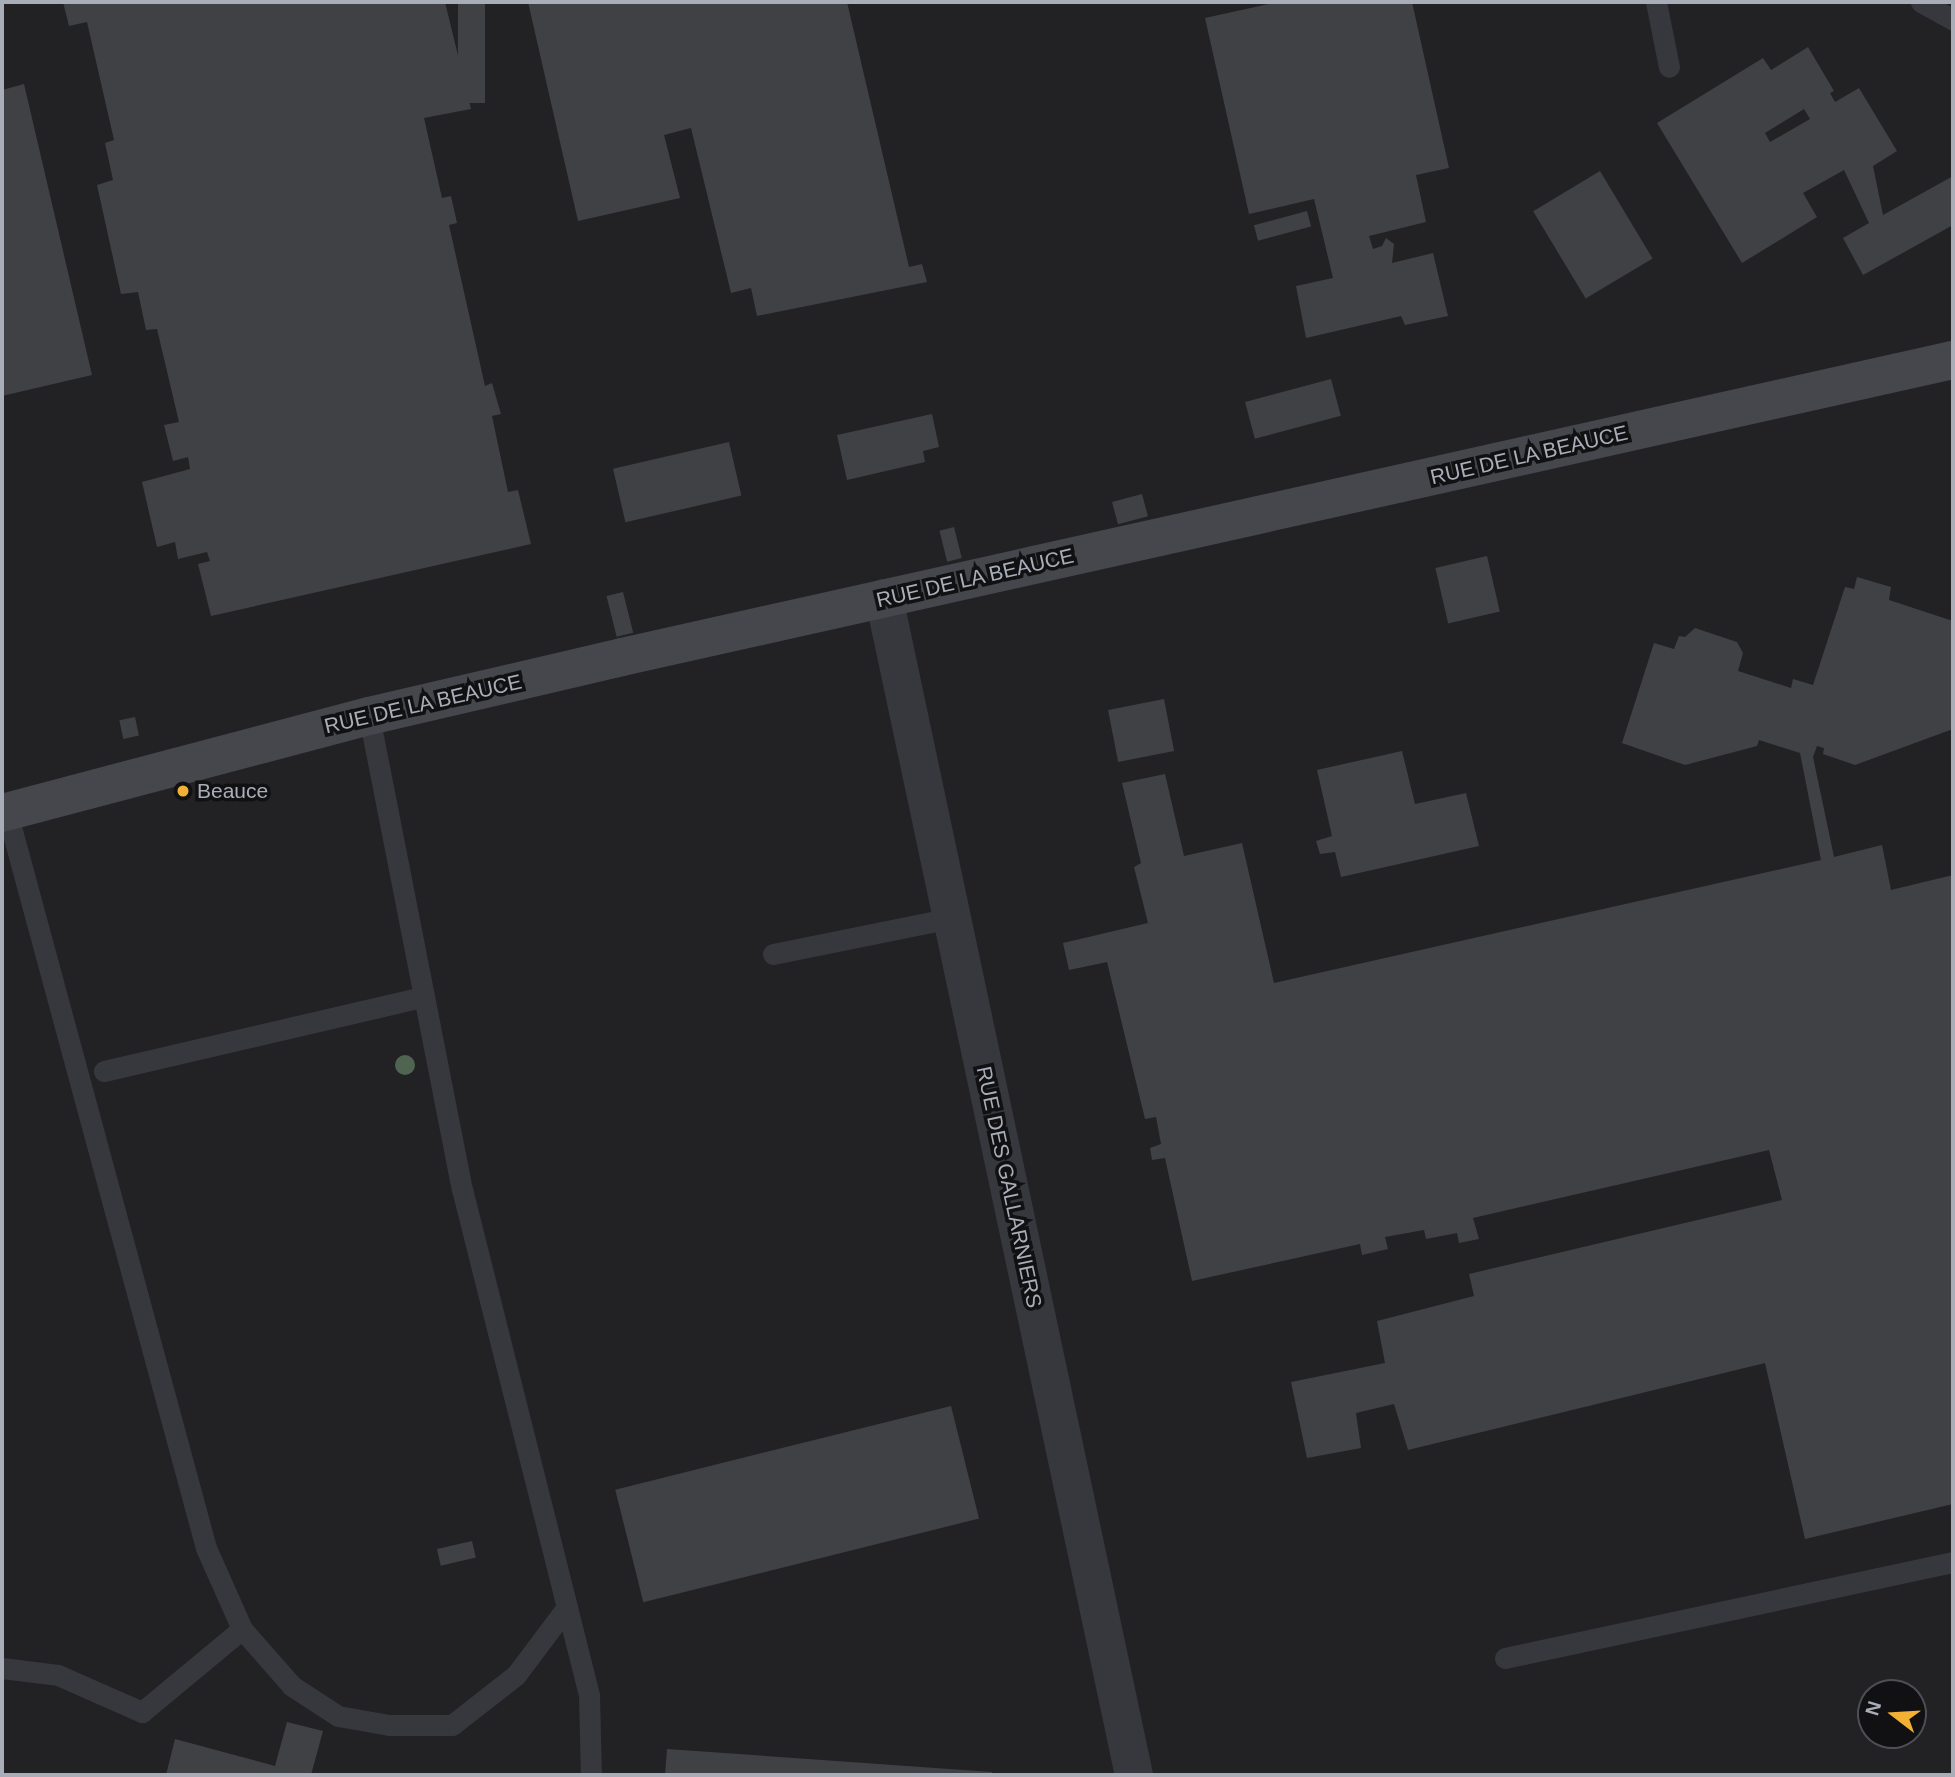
<!DOCTYPE html>
<style>
body{margin:0}
#map{position:relative;width:1955px;height:1777px;overflow:hidden;background:#161618;font-family:Arial,sans-serif}
div>[style]{position:absolute}
[style*='--x']{left:calc(var(--x)*1px);top:calc(var(--y)*1px);width:calc(var(--w)*1px);rotate:calc(var(--a)*1deg)}
.built>*{inset:0;background:#222225}
.building>*{inset:0;background:#404145;transform-origin:0 0}
.lane>*{height:21px;margin:-10.5px;padding:0 10.5px;transform-origin:10.5px;border-radius:10.5px;background:#37383d}
.street>*{height:38px;margin:-19px;padding:0 19px;transform-origin:19px;border-radius:19px;background:#37383d}
.secondary>*{height:38px;margin:-19px;padding:0 19px;transform-origin:19px;border-radius:19px;background:#45474d}
.trees>*{width:20px;height:20px;margin:-10px;border-radius:50%;background:#506452}
.dots>*{width:19px;height:19px;translate:-50% -50%;box-sizing:border-box;border:4px solid #111113;border-radius:50%}
span{translate:-50% -50%;white-space:nowrap;text-align:center;line-height:1.15;-webkit-text-stroke:7px #111113;paint-order:stroke}
.street-label{font-size:21px;color:#a8adb8}
.poi-label{font-size:21px;color:#a8adb8}
.left{translate:0 -50%;text-align:left}
.frame{position:absolute;inset:0;border:4px solid #a8adb8;pointer-events:none}
.north{position:absolute;left:1857px;top:1679px;width:70px;height:70px;box-sizing:border-box;background:#111113;border:2px solid #4d4f55;border-radius:50%;rotate:287deg;font-size:19px;font-weight:700;line-height:28px;text-align:center;color:#a8adb8}
.north::after{content:'';display:block;margin:auto;width:24px;height:32px;background:#f2b134;clip-path:polygon(50% 0,100% 100%,50% 72%,0 100%)}
</style>
<div id="map">
<div class="built">
<i style="clip-path:polygon(evenodd,2px 2px,1953px 2px,1953px 1775px,2px 1775px,2px 2px,1871px 1693px,1913px 1693px,1913px 1735px,1871px 1735px,1871px 1693px)"></i>
</div>
<div class="building">
<i style="clip-path:polygon(63px 2px,445px 2px,471px 109px,424px 118px,442px 198px,451px 196px,457px 223px,449px 225px,485px 386px,492px 383px,501px 414px,492px 416px,508px 492px,518px 490px,531px 544px,211px 616px,198px 564px,210px 561px,207px 552px,178px 559px,175px 542px,157px 547px,142px 482px,190px 469px,188px 457px,173px 461px,164px 425px,179px 422px,157px 329px,146px 330px,138px 292px,121px 294px,97px 185px,113px 180px,105px 143px,114px 140px,87px 22px,69px 26px)"></i>
<i style="left:458px;top:2px;width:27px;height:101px"></i>
<i style="clip-path:polygon(528px 2px,847px 2px,909px 267px,922px 264px,927px 282px,757px 316px,751px 288px,731px 293px,691px 128px,664px 135px,680px 198px,578px 221px)"></i>
<i style="clip-path:polygon(1278px 2px,1412px 2px,1449px 168px,1416px 175px,1426px 222px,1369px 236px,1373px 249px,1382px 246px,1386px 238px,1394px 244px,1392px 263px,1433px 253px,1448px 316px,1405px 325px,1401px 316px,1306px 338px,1296px 286px,1333px 278px,1314px 199px,1249px 214px,1205px 18px)"></i>
<i style="clip-path:polygon(evenodd,1808px 47px,1834px 91px,1830px 93px,1835px 102px,1859px 88px,1897px 151px,1873px 166px,1883px 215px,1953px 176px,1953px 225px,1863px 275px,1843px 238px,1869px 223px,1844px 170px,1803px 193px,1817px 217px,1742px 263px,1657px 123px,1763px 58px,1771px 70px,1808px 47px,1804px 109px,1810px 119px,1770px 142px,1765px 133px,1804px 109px)"></i>
<i style="clip-path:polygon(24px 84px,92px 375px,2px 396px,2px 90px)"></i>
<i style="left:1600px;top:171px;width:102px;height:78px;rotate:59deg"></i>
<i style="left:1307px;top:211px;width:16px;height:55px;rotate:75deg"></i>
<i style="left:1331px;top:379px;width:38px;height:89px;rotate:75deg"></i>
<i style="clip-path:polygon(932px 414px,939px 447px,923px 451px,925px 462px,847px 480px,837px 435px)"></i>
<i style="left:729px;top:442px;width:55px;height:119px;rotate:77deg"></i>
<i style="left:1142px;top:494px;width:23px;height:31px;rotate:75deg"></i>
<i style="left:954px;top:527px;width:32px;height:15px;rotate:76deg"></i>
<i style="left:1487px;top:556px;width:57px;height:53px;rotate:77deg"></i>
<i style="clip-path:polygon(1857px 577px,1891px 587px,1889px 600px,1953px 621px,1953px 729px,1855px 765px,1823px 754px,1824px 748px,1817px 746px,1813px 757px,1834px 857px,1882px 845px,1891px 890px,1953px 875px,1953px 1504px,1805px 1539px,1765px 1363px,1408px 1450px,1394px 1404px,1356px 1413px,1361px 1448px,1307px 1458px,1291px 1382px,1385px 1363px,1377px 1321px,1474px 1296px,1469px 1274px,1782px 1200px,1769px 1150px,1473px 1218px,1479px 1239px,1459px 1243px,1457px 1233px,1426px 1239px,1424px 1230px,1385px 1237px,1388px 1249px,1362px 1255px,1360px 1244px,1192px 1281px,1165px 1158px,1152px 1160px,1150px 1148px,1161px 1144px,1156px 1117px,1145px 1119px,1107px 962px,1069px 970px,1063px 943px,1148px 923px,1134px 867px,1141px 863px,1122px 783px,1165px 774px,1184px 856px,1242px 843px,1274px 983px,1821px 860px,1800px 753px,1759px 740px,1757px 746px,1685px 765px,1622px 743px,1654px 643px,1674px 649px,1679px 636px,1685px 637px,1695px 628px,1737px 642px,1743px 653px,1738px 671px,1791px 688px,1793px 679px,1813px 685px,1845px 587px,1854px 589px)"></i>
<i style="left:623px;top:592px;width:42px;height:17px;rotate:76deg"></i>
<i style="left:1164px;top:699px;width:53px;height:57px;rotate:79deg"></i>
<i style="left:135px;top:717px;width:19px;height:16px;rotate:78deg"></i>
<i style="clip-path:polygon(1402px 751px,1415px 804px,1466px 793px,1479px 846px,1341px 877px,1335px 852px,1320px 854px,1316px 841px,1332px 836px,1317px 770px)"></i>
<i style="left:951px;top:1406px;width:116px;height:346px;rotate:76deg"></i>
<i style="left:472px;top:1541px;width:17px;height:36px;rotate:77deg"></i>
<i style="clip-path:polygon(287px 1722px,323px 1731px,311px 1775px,166px 1775px,175px 1739px,275px 1766px)"></i>
<i style="clip-path:polygon(667px 1749px,992px 1772px,991px 1775px,665px 1775px)"></i>
</div>
<div class="lane">
<i style="--x:1656;--y:2;--w:66;--a:78.7"></i>
<i style="--x:1921;--y:2;--w:37;--a:29"></i>
<i style="--x:369;--y:716;--w:482;--a:78.9"></i>
<i style="--x:462;--y:1189;--w:522;--a:75.91"></i>
<i style="--x:589;--y:1695;--w:80;--a:88.6"></i>
<i style="--x:7;--y:812;--w:762;--a:74.87"></i>
<i style="--x:206;--y:1548;--w:89;--a:66"></i>
<i style="--x:242;--y:1629;--w:76;--a:48.7"></i>
<i style="--x:292;--y:1686;--w:55;--a:33.1"></i>
<i style="--x:338;--y:1716;--w:52;--a:10"></i>
<i style="--x:389;--y:1725;--w:63;--a:0"></i>
<i style="--x:452;--y:1725;--w:81;--a:-38"></i>
<i style="--x:516;--y:1675;--w:85;--a:-53.1"></i>
<i style="--x:773;--y:954;--w:183;--a:-11.4"></i>
<i style="--x:104;--y:1071;--w:326;--a:-13.1"></i>
<i style="--x:1505;--y:1658;--w:458;--a:-12.1"></i>
<i style="--x:2;--y:1668;--w:56;--a:7.1"></i>
<i style="--x:58;--y:1675;--w:92;--a:23.8"></i>
<i style="--x:142;--y:1712;--w:130;--a:-39.7"></i>
</div>
<div class="street">
<i style="--x:884;--y:598;--w:1203;--a:78.01"></i>
</div>
<div class="secondary">
<i style="--x:2;--y:813;--w:380;--a:-14.8"></i>
<i style="--x:369;--y:716;--w:260;--a:-13.1"></i>
<i style="--x:622;--y:657;--w:1364;--a:-12.58"></i>
</div>
<div class="trees">
<i style="left:405px;top:1065px"></i>
</div>
<div class="dots">
<i style="left:183px;top:791px;background:#f2b134"></i>
</div>
<div class="street-label">
<span style="left:1529px;top:455px;rotate:-13deg">RUE DE LA BEAUCE</span>
<span style="left:975px;top:578px;rotate:-13deg">RUE DE LA BEAUCE</span>
<span style="left:423px;top:704px;rotate:-13deg">RUE DE LA BEAUCE</span>
<span style="left:1009px;top:1187px;rotate:78deg">RUE DES GALLARNIERS</span>
</div>
<div class="poi-label">
<span class="left" style="left:197px;top:791px">Beauce</span>
</div>
<div class="frame"></div>
<div class="north">N</div>
</div>
